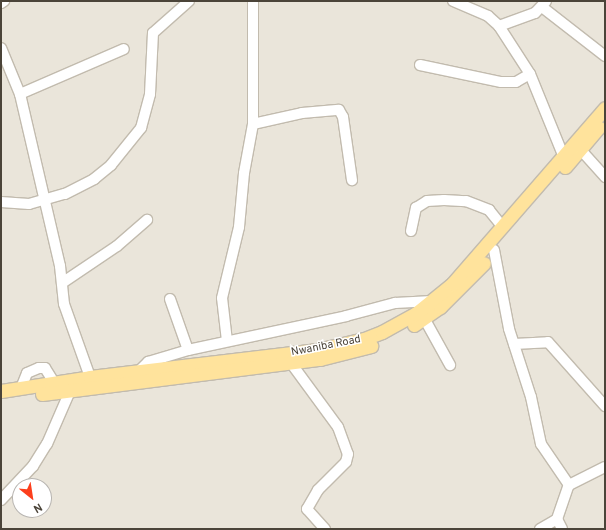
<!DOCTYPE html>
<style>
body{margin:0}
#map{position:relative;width:606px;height:530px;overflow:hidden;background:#f6f3ec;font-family:Overpass,sans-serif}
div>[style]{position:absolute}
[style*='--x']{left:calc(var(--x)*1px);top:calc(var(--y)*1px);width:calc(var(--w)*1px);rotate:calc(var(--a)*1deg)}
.residential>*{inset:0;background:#eae5da}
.roads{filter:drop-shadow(1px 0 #c2bbae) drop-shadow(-1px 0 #c2bbae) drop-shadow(0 1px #c2bbae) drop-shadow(0 -1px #c2bbae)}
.minor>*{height:10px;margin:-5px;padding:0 5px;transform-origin:5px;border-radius:5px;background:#fff}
.major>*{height:13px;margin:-6.5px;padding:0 6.5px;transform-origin:6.5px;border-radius:6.5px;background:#ffe39c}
span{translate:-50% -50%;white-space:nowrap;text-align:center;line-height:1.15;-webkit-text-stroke:3px #fff;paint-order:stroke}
.street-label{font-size:11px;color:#4b4439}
.frame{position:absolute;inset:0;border:2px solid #4b4439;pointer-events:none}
.north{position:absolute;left:12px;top:478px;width:40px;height:40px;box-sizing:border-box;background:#fff;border:1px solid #b7b4b0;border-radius:50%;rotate:150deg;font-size:11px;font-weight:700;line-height:16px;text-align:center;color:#4b4439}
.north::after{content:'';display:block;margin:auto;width:14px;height:18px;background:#fc3f1d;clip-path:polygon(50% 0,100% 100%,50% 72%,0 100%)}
</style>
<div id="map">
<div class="residential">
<i style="clip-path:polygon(evenodd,1px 1px,605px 1px,605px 529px,1px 529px,1px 1px,20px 486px,44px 486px,44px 510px,20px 510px,20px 486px)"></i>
</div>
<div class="roads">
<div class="minor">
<i style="--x:453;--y:1;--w:38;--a:23"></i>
<i style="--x:488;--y:16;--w:15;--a:42"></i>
<i style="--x:499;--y:26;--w:57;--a:57.1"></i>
<i style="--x:530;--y:74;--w:87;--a:67.8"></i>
<i style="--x:1;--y:3;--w:4;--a:-34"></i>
<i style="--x:542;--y:7;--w:80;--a:37.9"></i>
<i style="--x:499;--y:26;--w:38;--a:-20"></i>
<i style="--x:535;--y:13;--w:16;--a:-47"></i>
<i style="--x:1;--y:48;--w:50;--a:67.6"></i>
<i style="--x:20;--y:94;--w:177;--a:76.9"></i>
<i style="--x:60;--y:266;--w:38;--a:84"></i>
<i style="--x:64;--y:304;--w:77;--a:70.4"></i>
<i style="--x:420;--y:65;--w:83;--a:11.9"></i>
<i style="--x:501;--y:82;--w:15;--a:0"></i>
<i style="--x:516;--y:82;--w:16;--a:-30"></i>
<i style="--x:20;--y:94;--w:113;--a:-23.4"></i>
<i style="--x:253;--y:124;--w:50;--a:-12.7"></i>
<i style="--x:302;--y:113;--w:37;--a:-5"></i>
<i style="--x:339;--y:110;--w:8;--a:60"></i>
<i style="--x:343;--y:117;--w:64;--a:81.9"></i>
<i style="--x:580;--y:149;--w:38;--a:48"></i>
<i style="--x:1;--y:202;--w:28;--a:4"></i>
<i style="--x:29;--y:204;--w:37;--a:-16"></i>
<i style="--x:65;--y:194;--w:33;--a:-27"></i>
<i style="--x:94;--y:179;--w:22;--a:-39"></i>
<i style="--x:111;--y:165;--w:48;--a:-51"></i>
<i style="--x:141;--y:128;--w:35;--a:-75"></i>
<i style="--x:150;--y:94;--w:61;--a:-87.2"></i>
<i style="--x:153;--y:33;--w:48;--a:-41.6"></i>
<i style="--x:411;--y:231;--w:24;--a:-78"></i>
<i style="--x:416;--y:208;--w:13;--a:-32"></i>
<i style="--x:427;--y:201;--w:17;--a:-3"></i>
<i style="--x:444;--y:200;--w:22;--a:3"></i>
<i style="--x:466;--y:201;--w:25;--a:21"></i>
<i style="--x:489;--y:210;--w:22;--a:51"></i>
<i style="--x:494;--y:250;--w:80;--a:79.2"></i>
<i style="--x:509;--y:329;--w:71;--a:72.1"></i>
<i style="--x:531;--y:397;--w:48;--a:78"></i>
<i style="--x:541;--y:444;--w:50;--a:55.7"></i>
<i style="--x:62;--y:283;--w:66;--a:-33.9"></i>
<i style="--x:117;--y:246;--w:40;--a:-41"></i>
<i style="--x:170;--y:299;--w:54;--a:70.6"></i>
<i style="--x:424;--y:318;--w:54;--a:61"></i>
<i style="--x:227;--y:341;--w:43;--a:-96.6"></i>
<i style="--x:222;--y:298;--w:73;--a:-76.5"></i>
<i style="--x:239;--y:227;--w:54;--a:-84.7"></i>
<i style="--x:244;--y:173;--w:50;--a:-79.6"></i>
<i style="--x:253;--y:124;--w:123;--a:-90"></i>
<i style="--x:514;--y:344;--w:34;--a:-3"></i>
<i style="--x:548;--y:342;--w:86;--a:48.3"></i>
<i style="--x:291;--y:363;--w:79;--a:53.7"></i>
<i style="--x:338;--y:427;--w:29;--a:70"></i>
<i style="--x:348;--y:454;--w:8;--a:104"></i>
<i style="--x:346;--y:462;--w:40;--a:135"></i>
<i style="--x:318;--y:490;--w:22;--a:120"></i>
<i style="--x:307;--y:509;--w:27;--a:48"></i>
<i style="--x:137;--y:373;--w:16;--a:-45"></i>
<i style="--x:148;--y:362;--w:42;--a:-16.7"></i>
<i style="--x:188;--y:350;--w:162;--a:-12.1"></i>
<i style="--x:346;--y:316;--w:51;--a:-14.9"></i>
<i style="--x:395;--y:303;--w:37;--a:-3"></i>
<i style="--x:21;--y:388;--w:16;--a:-68"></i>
<i style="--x:27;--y:373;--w:13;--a:-23"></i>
<i style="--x:39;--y:368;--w:6;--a:0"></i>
<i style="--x:45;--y:368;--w:19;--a:58"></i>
<i style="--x:569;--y:485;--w:40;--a:-26.6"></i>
<i style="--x:1;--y:500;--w:47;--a:-46.7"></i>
<i style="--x:33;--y:466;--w:26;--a:-58"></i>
<i style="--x:47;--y:444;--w:58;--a:-66.5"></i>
<i style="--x:557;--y:519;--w:11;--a:63"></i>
<i style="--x:540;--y:529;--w:20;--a:-30"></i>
<i style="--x:557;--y:519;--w:36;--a:-71"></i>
</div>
<div class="major">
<i style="--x:565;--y:167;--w:52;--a:-49.6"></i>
<i style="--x:414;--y:325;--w:32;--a:-35"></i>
<i style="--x:440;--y:307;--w:62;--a:-45"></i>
<i style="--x:1;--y:391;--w:90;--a:-8.9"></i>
<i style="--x:90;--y:377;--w:229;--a:-6.8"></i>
<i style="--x:317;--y:350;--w:48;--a:-13.2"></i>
<i style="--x:364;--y:339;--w:19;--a:-21"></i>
<i style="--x:382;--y:332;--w:38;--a:-29"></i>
<i style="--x:415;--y:314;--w:48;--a:-39"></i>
<i style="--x:452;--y:284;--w:233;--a:-49"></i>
<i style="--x:42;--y:394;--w:280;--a:-7.2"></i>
<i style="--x:320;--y:359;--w:53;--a:-14.3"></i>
</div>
</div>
<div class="street-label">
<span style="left:326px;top:346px;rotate:-11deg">Nwaniba Road</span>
</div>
<div class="frame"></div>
<div class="north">N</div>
</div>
